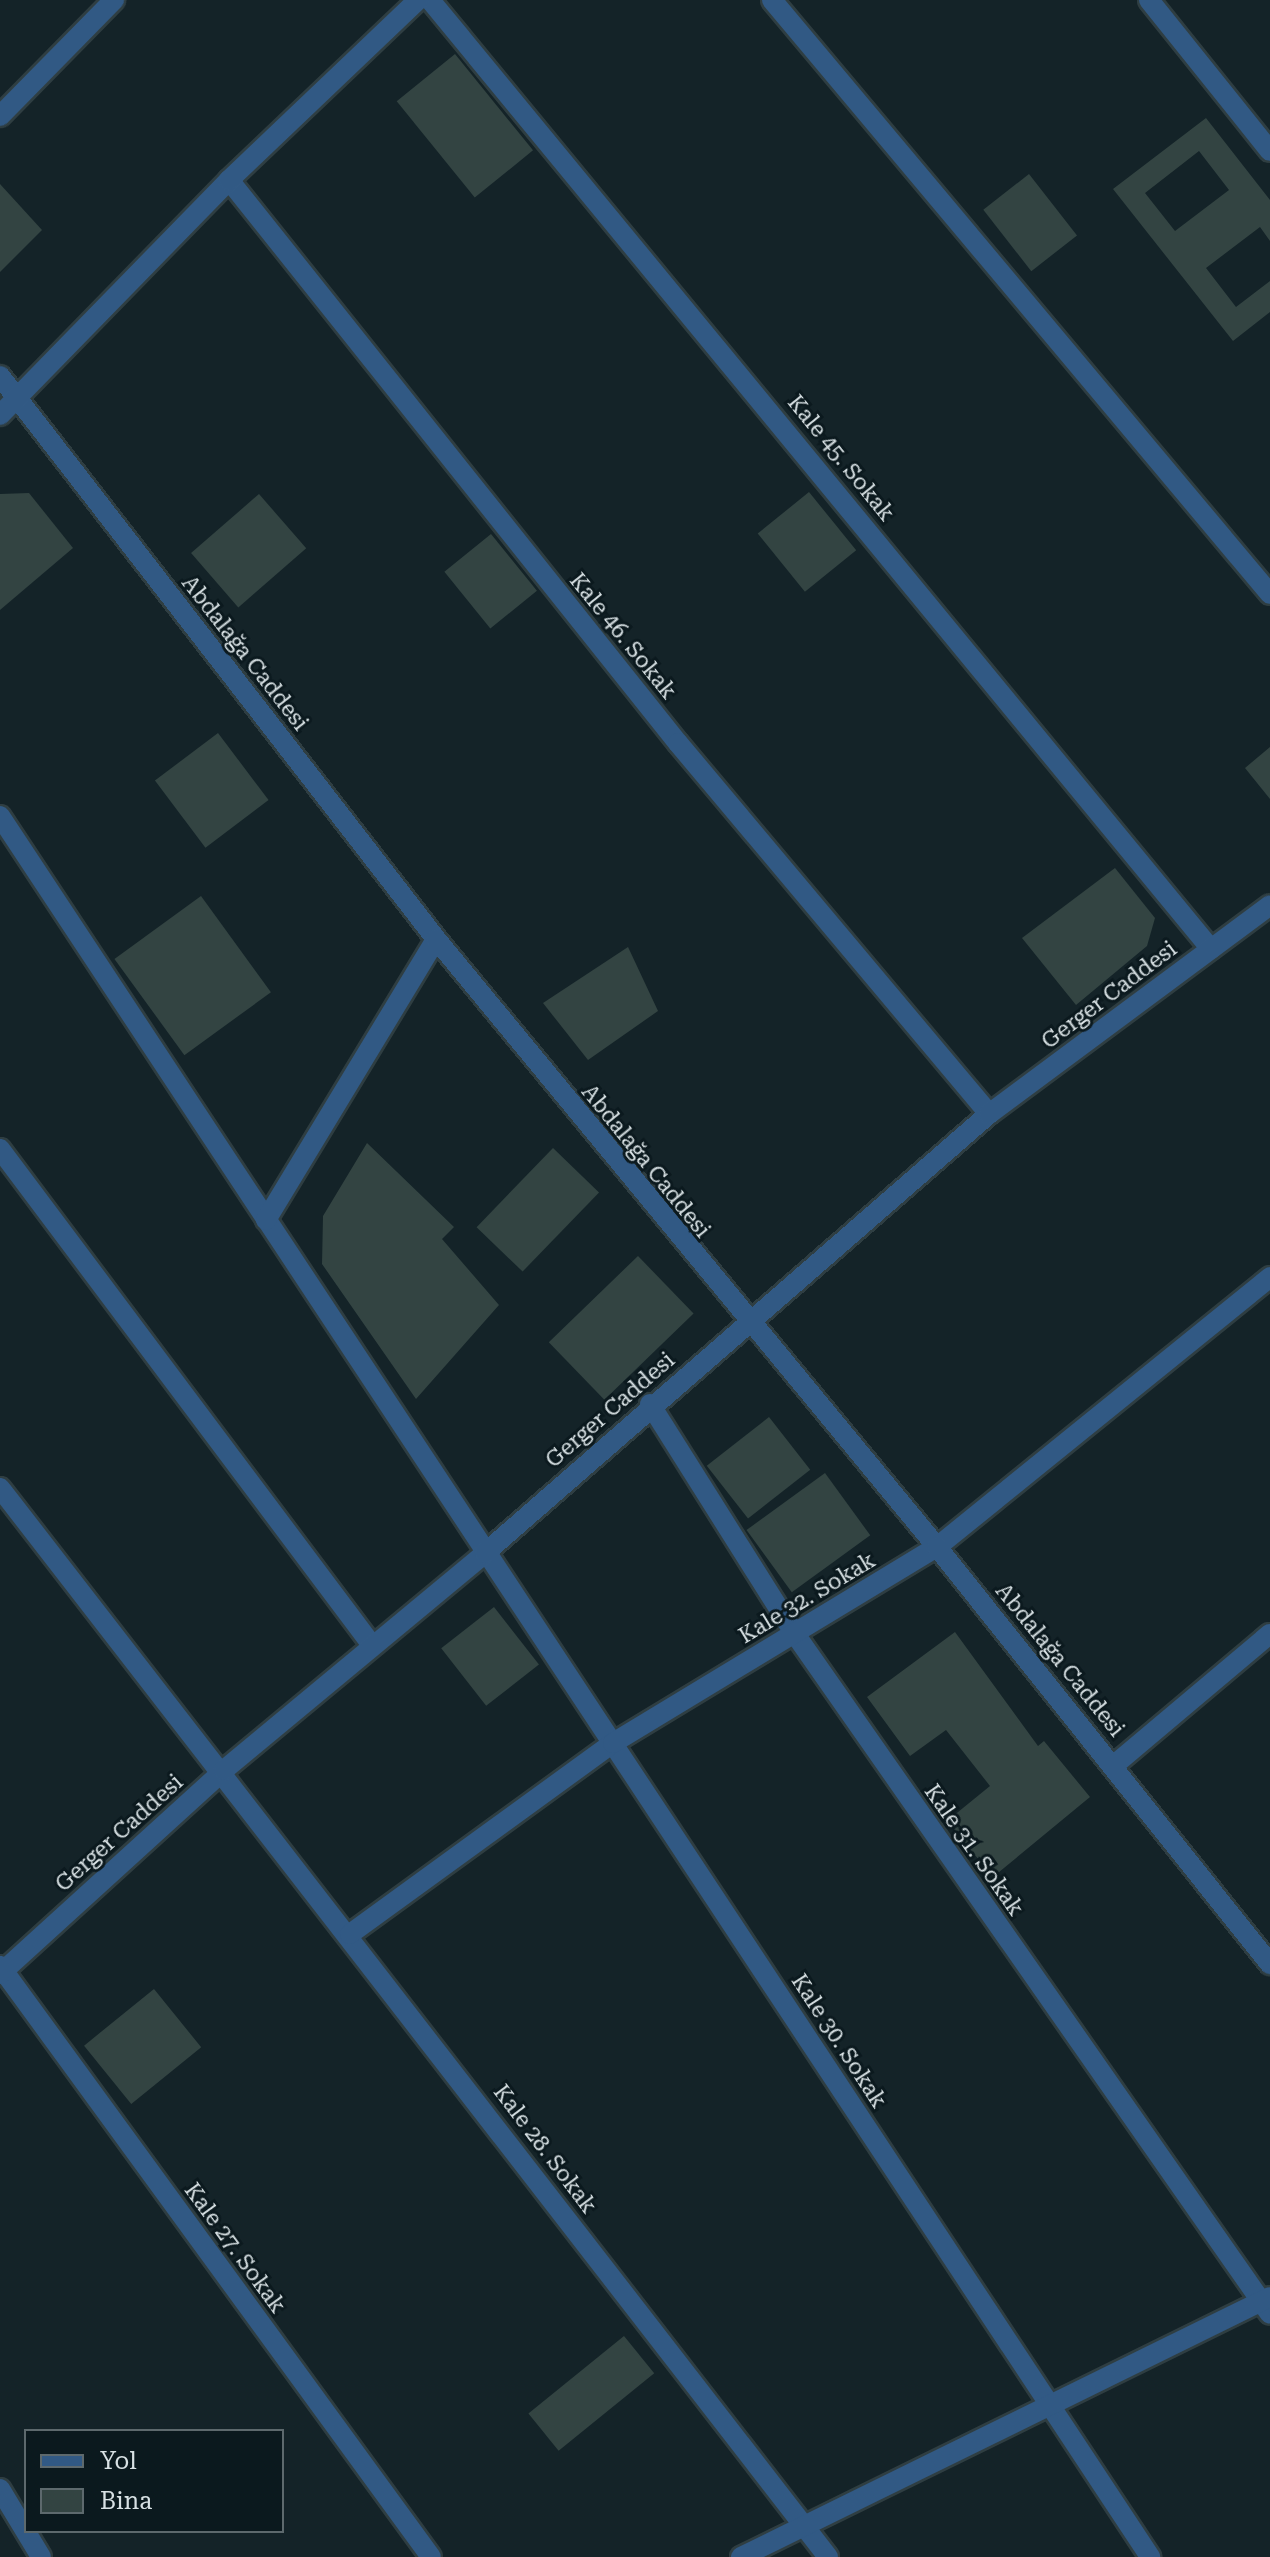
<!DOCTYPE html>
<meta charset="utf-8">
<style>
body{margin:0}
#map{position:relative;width:1270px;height:2557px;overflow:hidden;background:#142328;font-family:"Roboto Serif",serif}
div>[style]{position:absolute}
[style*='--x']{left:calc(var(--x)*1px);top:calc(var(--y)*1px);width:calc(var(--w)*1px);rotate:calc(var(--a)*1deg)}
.building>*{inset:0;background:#334442;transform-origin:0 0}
.roads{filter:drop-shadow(2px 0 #2f3e42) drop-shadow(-2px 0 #2f3e42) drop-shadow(0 2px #2f3e42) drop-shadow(0 -2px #2f3e42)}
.minor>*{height:20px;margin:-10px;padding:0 10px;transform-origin:10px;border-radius:10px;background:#315984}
.tertiary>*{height:20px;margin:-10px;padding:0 10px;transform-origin:10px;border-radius:10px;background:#315984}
span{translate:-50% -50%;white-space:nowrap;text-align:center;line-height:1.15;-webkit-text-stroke:6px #0b191e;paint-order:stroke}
.street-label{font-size:22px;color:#d8e1e4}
.legend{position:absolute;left:24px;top:2429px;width:260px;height:104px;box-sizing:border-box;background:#0b191e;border:2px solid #5d696d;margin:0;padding:10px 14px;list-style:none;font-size:24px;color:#d8e1e4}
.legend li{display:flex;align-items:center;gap:16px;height:40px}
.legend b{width:40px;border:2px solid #5d696d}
</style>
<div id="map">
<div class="building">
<i style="left:455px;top:54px;width:124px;height:75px;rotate:51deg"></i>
<i style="clip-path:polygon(evenodd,1206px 118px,1270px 200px,1270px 241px,1260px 227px,1206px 268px,1236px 307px,1270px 281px,1270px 312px,1233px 341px,1113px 189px,1206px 118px,1199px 151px,1229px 190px,1175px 231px,1145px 193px,1199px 151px)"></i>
<i style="left:1029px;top:174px;width:78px;height:58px;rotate:52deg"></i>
<i style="clip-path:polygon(0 184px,42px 230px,0 272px)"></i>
<i style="left:809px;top:492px;width:75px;height:66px;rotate:51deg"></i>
<i style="clip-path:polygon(29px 493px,73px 548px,0 610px,0 494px)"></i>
<i style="left:259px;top:494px;width:72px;height:90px;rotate:49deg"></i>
<i style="left:491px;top:534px;width:73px;height:60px;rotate:51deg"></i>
<i style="left:218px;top:733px;width:84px;height:79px;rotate:53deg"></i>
<i style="clip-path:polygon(1270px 747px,1270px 799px,1245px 768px)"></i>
<i style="clip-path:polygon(1115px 868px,1155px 918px,1147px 946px,1076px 1005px,1022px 938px)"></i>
<i style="left:201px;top:896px;width:119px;height:107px;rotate:54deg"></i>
<i style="clip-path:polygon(628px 947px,658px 1011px,588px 1060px,543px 1003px)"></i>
<i style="clip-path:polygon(367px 1143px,454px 1227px,442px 1239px,499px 1305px,416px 1399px,322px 1264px,323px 1216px)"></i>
<i style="left:553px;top:1148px;width:64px;height:110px;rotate:44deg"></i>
<i style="left:638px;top:1256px;width:80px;height:124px;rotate:46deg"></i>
<i style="left:769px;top:1417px;width:67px;height:79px;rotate:52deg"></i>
<i style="left:825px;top:1473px;width:77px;height:97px;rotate:54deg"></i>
<i style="left:494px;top:1607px;width:73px;height:67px;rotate:52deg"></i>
<i style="clip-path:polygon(955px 1632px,1038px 1746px,1044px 1741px,1090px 1797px,993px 1877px,947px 1821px,990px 1786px,946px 1730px,910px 1756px,867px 1697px)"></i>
<i style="left:154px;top:1989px;width:75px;height:90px;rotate:51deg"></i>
<i style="left:624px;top:2336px;width:48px;height:123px;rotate:51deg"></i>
</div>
<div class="roads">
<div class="minor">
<i style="--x:430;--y:0;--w:1229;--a:50.55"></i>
<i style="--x:772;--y:0;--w:775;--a:50.02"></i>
<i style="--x:1149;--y:0;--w:193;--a:51.3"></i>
<i style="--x:0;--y:116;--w:163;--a:-45.5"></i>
<i style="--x:229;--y:180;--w:720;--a:51.43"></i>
<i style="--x:678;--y:743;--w:484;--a:50"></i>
<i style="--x:0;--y:816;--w:2087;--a:56.55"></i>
<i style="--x:0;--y:1149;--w:619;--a:53.15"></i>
<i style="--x:266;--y:1220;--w:328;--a:-58.8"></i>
<i style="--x:650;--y:1404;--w:272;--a:57.8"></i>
<i style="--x:795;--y:1634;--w:829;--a:55.06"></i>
<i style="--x:0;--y:1488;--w:1352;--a:52.24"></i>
<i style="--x:1113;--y:1766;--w:205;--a:-40.1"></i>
<i style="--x:350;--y:1934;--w:325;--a:-36"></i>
<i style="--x:613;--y:1743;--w:379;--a:-31.2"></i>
<i style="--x:937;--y:1547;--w:429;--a:-39"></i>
<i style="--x:0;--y:1966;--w:731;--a:53.9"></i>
<i style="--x:0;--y:2489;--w:79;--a:58.9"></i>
</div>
<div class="tertiary">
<i style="--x:0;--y:376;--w:712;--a:52.24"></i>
<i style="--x:436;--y:939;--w:788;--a:50.51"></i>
<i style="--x:937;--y:1547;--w:534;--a:51.39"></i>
<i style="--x:0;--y:415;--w:328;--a:-45.7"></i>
<i style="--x:229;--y:180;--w:261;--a:-43.6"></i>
<i style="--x:0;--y:1974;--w:303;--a:-42.3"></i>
<i style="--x:224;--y:1770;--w:339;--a:-39.7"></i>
<i style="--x:485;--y:1553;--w:668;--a:-41.06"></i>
<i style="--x:989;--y:1114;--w:350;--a:-36.6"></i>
<i style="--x:741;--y:2557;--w:589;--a:-26.17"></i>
</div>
</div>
<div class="street-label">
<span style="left:841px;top:458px;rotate:51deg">Kale 45. Sokak</span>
<span style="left:623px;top:636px;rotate:51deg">Kale 46. Sokak</span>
<span style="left:245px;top:653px;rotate:52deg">Abdalağa Caddesi</span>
<span style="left:1109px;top:995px;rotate:-37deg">Gerger Caddesi</span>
<span style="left:646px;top:1161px;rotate:51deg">Abdalağa Caddesi</span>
<span style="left:610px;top:1410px;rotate:-41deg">Gerger Caddesi</span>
<span style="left:807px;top:1598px;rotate:-31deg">Kale 32. Sokak</span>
<span style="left:1060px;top:1660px;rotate:51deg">Abdalağa Caddesi</span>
<span style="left:119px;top:1833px;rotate:-42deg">Gerger Caddesi</span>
<span style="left:974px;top:1850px;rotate:55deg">Kale 31. Sokak</span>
<span style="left:839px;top:2041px;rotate:57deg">Kale 30. Sokak</span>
<span style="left:545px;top:2149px;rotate:53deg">Kale 28. Sokak</span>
<span style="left:235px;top:2248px;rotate:54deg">Kale 27. Sokak</span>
</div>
<ul class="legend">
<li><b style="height:10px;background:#315984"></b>Yol</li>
<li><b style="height:22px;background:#334442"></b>Bina</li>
</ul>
</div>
